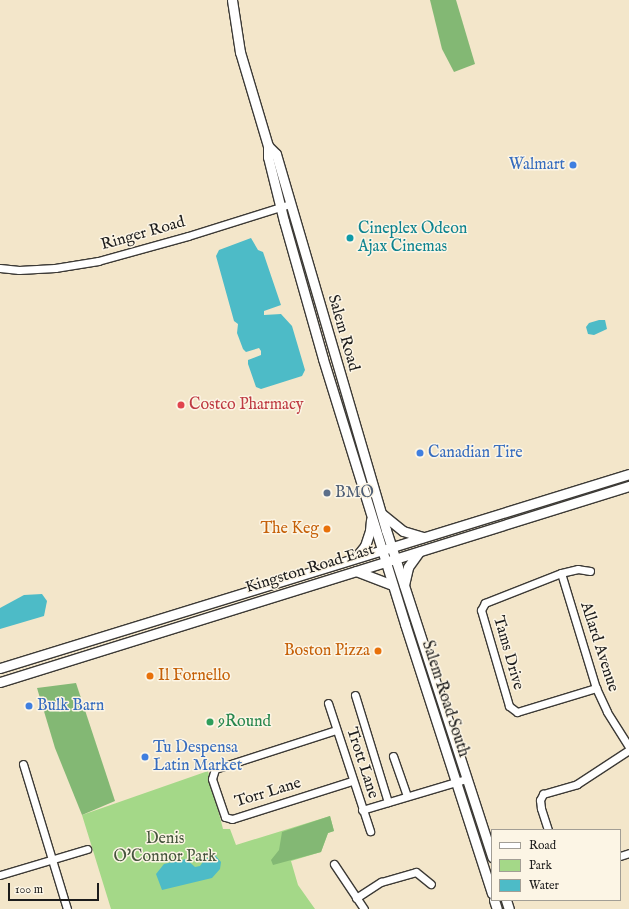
<!DOCTYPE html>
<style>
body{margin:0}
#map{position:relative;width:629px;height:909px;overflow:hidden;background:#f3e6ca;font-family:"IM FELL English",serif}
div>[style]{position:absolute}
[style*='--x']{left:calc(var(--x)*1px);top:calc(var(--y)*1px);width:calc(var(--w)*1px);rotate:calc(var(--a)*1deg)}
.green>*{inset:0;background:#a4d888}
.forest>*{inset:0;background:#83b874}
.water>*{inset:0;background:#4dbbc7}
.roads{filter:drop-shadow(1px 0 #3c3a36) drop-shadow(-1px 0 #3c3a36) drop-shadow(0 1px #3c3a36) drop-shadow(0 -1px #3c3a36)}
.minor>*{height:7px;margin:-3.5px;padding:0 3.5px;transform-origin:3.5px;border-radius:3.5px;background:#fff}
.major>*{height:9px;margin:-4.5px;padding:0 4.5px;transform-origin:4.5px;border-radius:4.5px;background:#fff}
.dots>*{width:11px;height:11px;translate:-50% -50%;box-sizing:border-box;border:2px solid #fcf5e5;border-radius:50%}
span{translate:-50% -50%;white-space:nowrap;text-align:center;line-height:1.15;-webkit-text-stroke:3px #fcf5e5;paint-order:stroke}
.shop-label{font-size:16px;color:#366cbe}
.right{translate:-100% -50%;text-align:right}
.left{translate:0 -50%;text-align:left}
.culture-label{font-size:16px;color:#0d838f}
.street-label{font-size:16px;color:#1c1c1c}
.health-label{font-size:16px;color:#be3a42}
.service-label{font-size:16px;color:#4e5e75}
.food-label{font-size:16px;color:#c56008}
.leisure-label{font-size:16px;color:#27864d}
.park-label{font-size:16px;color:#45543c}
.legend{position:absolute;left:491px;top:829px;width:130px;height:72px;box-sizing:border-box;background:#fcf5e5;border:1px solid #a29e95;margin:0;padding:5px 7px;list-style:none;font-size:12px;color:#1c1c1c}
.legend li{display:flex;align-items:center;gap:8px;height:20px}
.legend b{width:20px;border:1px solid #a29e95}
.scale{position:absolute;left:8px;top:883px;width:91px;height:18px;box-sizing:border-box;border:2px solid #1c1c1c;border-top:0;padding-left:5px;font-size:12px;line-height:14px;white-space:nowrap;color:#1c1c1c;-webkit-text-stroke:3px #fcf5e5;paint-order:stroke}
</style>
<div id="map">
<div class="green">
<i style="clip-path:polygon(208px 771px,223px 829px,230px 829px,236px 845px,330px 816px,334px 831px,328px 833px,321px 852px,291px 861px,298px 885px,315px 909px,111px 909px,82px 815px)"></i>
</div>
<div class="forest">
<i style="clip-path:polygon(430px 0,456px 0,475px 64px,454px 72px,442px 49px)"></i>
<i style="clip-path:polygon(76px 683px,115px 801px,82px 815px,55px 748px,37px 688px)"></i>
<i style="clip-path:polygon(330px 816px,334px 831px,328px 833px,321px 852px,273px 865px,271px 860px,279px 850px,282px 832px)"></i>
</div>
<div class="water">
<i style="clip-path:polygon(251px 238px,258px 250px,263px 252px,281px 305px,264px 311px,264px 315px,281px 314px,292px 326px,305px 370px,302px 376px,261px 389px,256px 387px,248px 364px,248px 360px,261px 355px,261px 351px,259px 348px,246px 352px,243px 349px,237px 333px,238px 324px,234px 321px,216px 256px,219px 250px)"></i>
<i style="clip-path:polygon(599px 320px,605px 320px,607px 329px,594px 335px,588px 334px,586px 327px,589px 323px)"></i>
<i style="clip-path:polygon(42px 594px,47px 601px,44px 616px,0 629px,0 608px,24px 595px)"></i>
<i style="clip-path:polygon(215px 855px,221px 862px,220px 869px,212px 878px,162px 890px,156px 874px,164px 864px,186px 859px,195px 867px,200px 866px,205px 859px)"></i>
</div>
<div class="roads">
<div class="minor">
<i style="--x:0;--y:268;--w:19;--a:6"></i>
<i style="--x:19;--y:270;--w:36;--a:-3"></i>
<i style="--x:55;--y:268;--w:44;--a:-9.2"></i>
<i style="--x:98;--y:261;--w:93;--a:-15.5"></i>
<i style="--x:188;--y:236;--w:107;--a:-17.4"></i>
<i style="--x:590;--y:571;--w:12;--a:-171"></i>
<i style="--x:578;--y:569;--w:17;--a:167"></i>
<i style="--x:561;--y:573;--w:82;--a:158.5"></i>
<i style="--x:485;--y:603;--w:8;--a:120"></i>
<i style="--x:481;--y:610;--w:100;--a:73.7"></i>
<i style="--x:509;--y:706;--w:10;--a:37"></i>
<i style="--x:517;--y:712;--w:83;--a:-16.9"></i>
<i style="--x:561;--y:573;--w:120;--a:73.1"></i>
<i style="--x:596;--y:688;--w:26;--a:65"></i>
<i style="--x:607;--y:712;--w:41;--a:57.8"></i>
<i style="--x:355;--y:695;--w:112;--a:72.9"></i>
<i style="--x:328;--y:703;--w:135;--a:71.8"></i>
<i style="--x:336;--y:730;--w:127;--a:162.1"></i>
<i style="--x:215;--y:769;--w:10;--a:107"></i>
<i style="--x:212;--y:779;--w:40;--a:71.1"></i>
<i style="--x:225;--y:817;--w:7;--a:16"></i>
<i style="--x:232;--y:819;--w:126;--a:-17.6"></i>
<i style="--x:393;--y:756;--w:42;--a:70.7"></i>
<i style="--x:23;--y:764;--w:152;--a:73.1"></i>
<i style="--x:362;--y:810;--w:109;--a:-16.6"></i>
<i style="--x:548;--y:830;--w:23;--a:-108"></i>
<i style="--x:541;--y:808;--w:8;--a:-97"></i>
<i style="--x:540;--y:800;--w:7;--a:-63"></i>
<i style="--x:543;--y:794;--w:35;--a:-16"></i>
<i style="--x:577;--y:784;--w:62;--a:-33.2"></i>
<i style="--x:620;--y:856;--w:9;--a:-18"></i>
<i style="--x:334;--y:864;--w:54;--a:56.3"></i>
<i style="--x:0;--y:875;--w:91;--a:-16.6"></i>
<i style="--x:356;--y:898;--w:30;--a:-33"></i>
<i style="--x:381;--y:882;--w:36;--a:-16"></i>
<i style="--x:416;--y:872;--w:19;--a:39"></i>
</div>
<div class="major">
<i style="--x:232;--y:0;--w:53;--a:81.3"></i>
<i style="--x:240;--y:52;--w:98;--a:73.4"></i>
<i style="--x:268;--y:146;--w:11;--a:90"></i>
<i style="--x:268;--y:157;--w:66;--a:76"></i>
<i style="--x:284;--y:221;--w:143;--a:74.2"></i>
<i style="--x:323;--y:359;--w:277;--a:72.8"></i>
<i style="--x:405;--y:624;--w:283;--a:72.1"></i>
<i style="--x:268;--y:146;--w:11;--a:45"></i>
<i style="--x:276;--y:154;--w:392;--a:73.7"></i>
<i style="--x:386;--y:530;--w:344;--a:72"></i>
<i style="--x:382;--y:514;--w:27;--a:39"></i>
<i style="--x:403;--y:531;--w:21;--a:17"></i>
<i style="--x:356;--y:557;--w:14;--a:-51"></i>
<i style="--x:365;--y:546;--w:16;--a:-72"></i>
<i style="--x:370;--y:531;--w:11;--a:-85"></i>
<i style="--x:356;--y:571;--w:39;--a:21"></i>
<i style="--x:404;--y:585;--w:18;--a:-77"></i>
<i style="--x:408;--y:567;--w:19;--a:-54"></i>
<i style="--x:0;--y:668;--w:658;--a:-17.14"></i>
<i style="--x:0;--y:682;--w:659;--a:-17.31"></i>
<i style="--x:494;--y:900;--w:9;--a:72"></i>
<i style="--x:506;--y:900;--w:9;--a:72"></i>
</div>
</div>
<div class="dots">
<i style="left:573px;top:165px;background:#3f7fe0"></i>
<i style="left:350px;top:238px;background:#0f9aa8"></i>
<i style="left:181px;top:405px;background:#e0444e"></i>
<i style="left:420px;top:453px;background:#3f7fe0"></i>
<i style="left:327px;top:493px;background:#5c6f8a"></i>
<i style="left:327px;top:529px;background:#e8710a"></i>
<i style="left:378px;top:651px;background:#e8710a"></i>
<i style="left:150px;top:676px;background:#e8710a"></i>
<i style="left:29px;top:706px;background:#3f7fe0"></i>
<i style="left:210px;top:722px;background:#2e9e5b"></i>
<i style="left:145px;top:757px;background:#3f7fe0"></i>
</div>
<div class="shop-label">
<span class="right" style="left:565px;top:165px">Walmart</span>
<span class="left" style="left:428px;top:453px">Canadian Tire</span>
<span class="left" style="left:37px;top:706px">Bulk Barn</span>
<span class="left" style="left:153px;top:757px">Tu Despensa<br>Latin Market</span>
</div>
<div class="culture-label">
<span class="left" style="left:358px;top:238px">Cineplex Odeon<br>Ajax Cinemas</span>
</div>
<div class="street-label">
<span style="left:143px;top:234px;rotate:-16deg">Ringer Road</span>
<span style="left:343px;top:333px;rotate:74deg">Salem Road</span>
<span style="left:310px;top:569px;rotate:-17deg">Kingston Road East</span>
<span style="left:599px;top:647px;rotate:72deg">Allard Avenue</span>
<span style="left:508px;top:653px;rotate:74deg">Tams Drive</span>
<span style="left:445px;top:699px;rotate:72deg">Salem Road South</span>
<span style="left:362px;top:763px;rotate:72deg">Trott Lane</span>
<span style="left:268px;top:793px;rotate:-17deg">Torr Lane</span>
</div>
<div class="health-label">
<span class="left" style="left:189px;top:405px">Costco Pharmacy</span>
</div>
<div class="service-label">
<span class="left" style="left:335px;top:493px">BMO</span>
</div>
<div class="food-label">
<span class="right" style="left:319px;top:529px">The Keg</span>
<span class="right" style="left:370px;top:651px">Boston Pizza</span>
<span class="left" style="left:158px;top:676px">Il Fornello</span>
</div>
<div class="leisure-label">
<span class="left" style="left:218px;top:722px">9Round</span>
</div>
<div class="park-label">
<span style="left:165px;top:848px">Denis<br>O'Connor Park</span>
</div>
<ul class="legend">
<li><b style="height:5px;background:#fff"></b>Road</li>
<li><b style="height:11px;background:#a4d888"></b>Park</li>
<li><b style="height:11px;background:#4dbbc7"></b>Water</li>
</ul>
<div class="scale">100 m</div>
</div>
